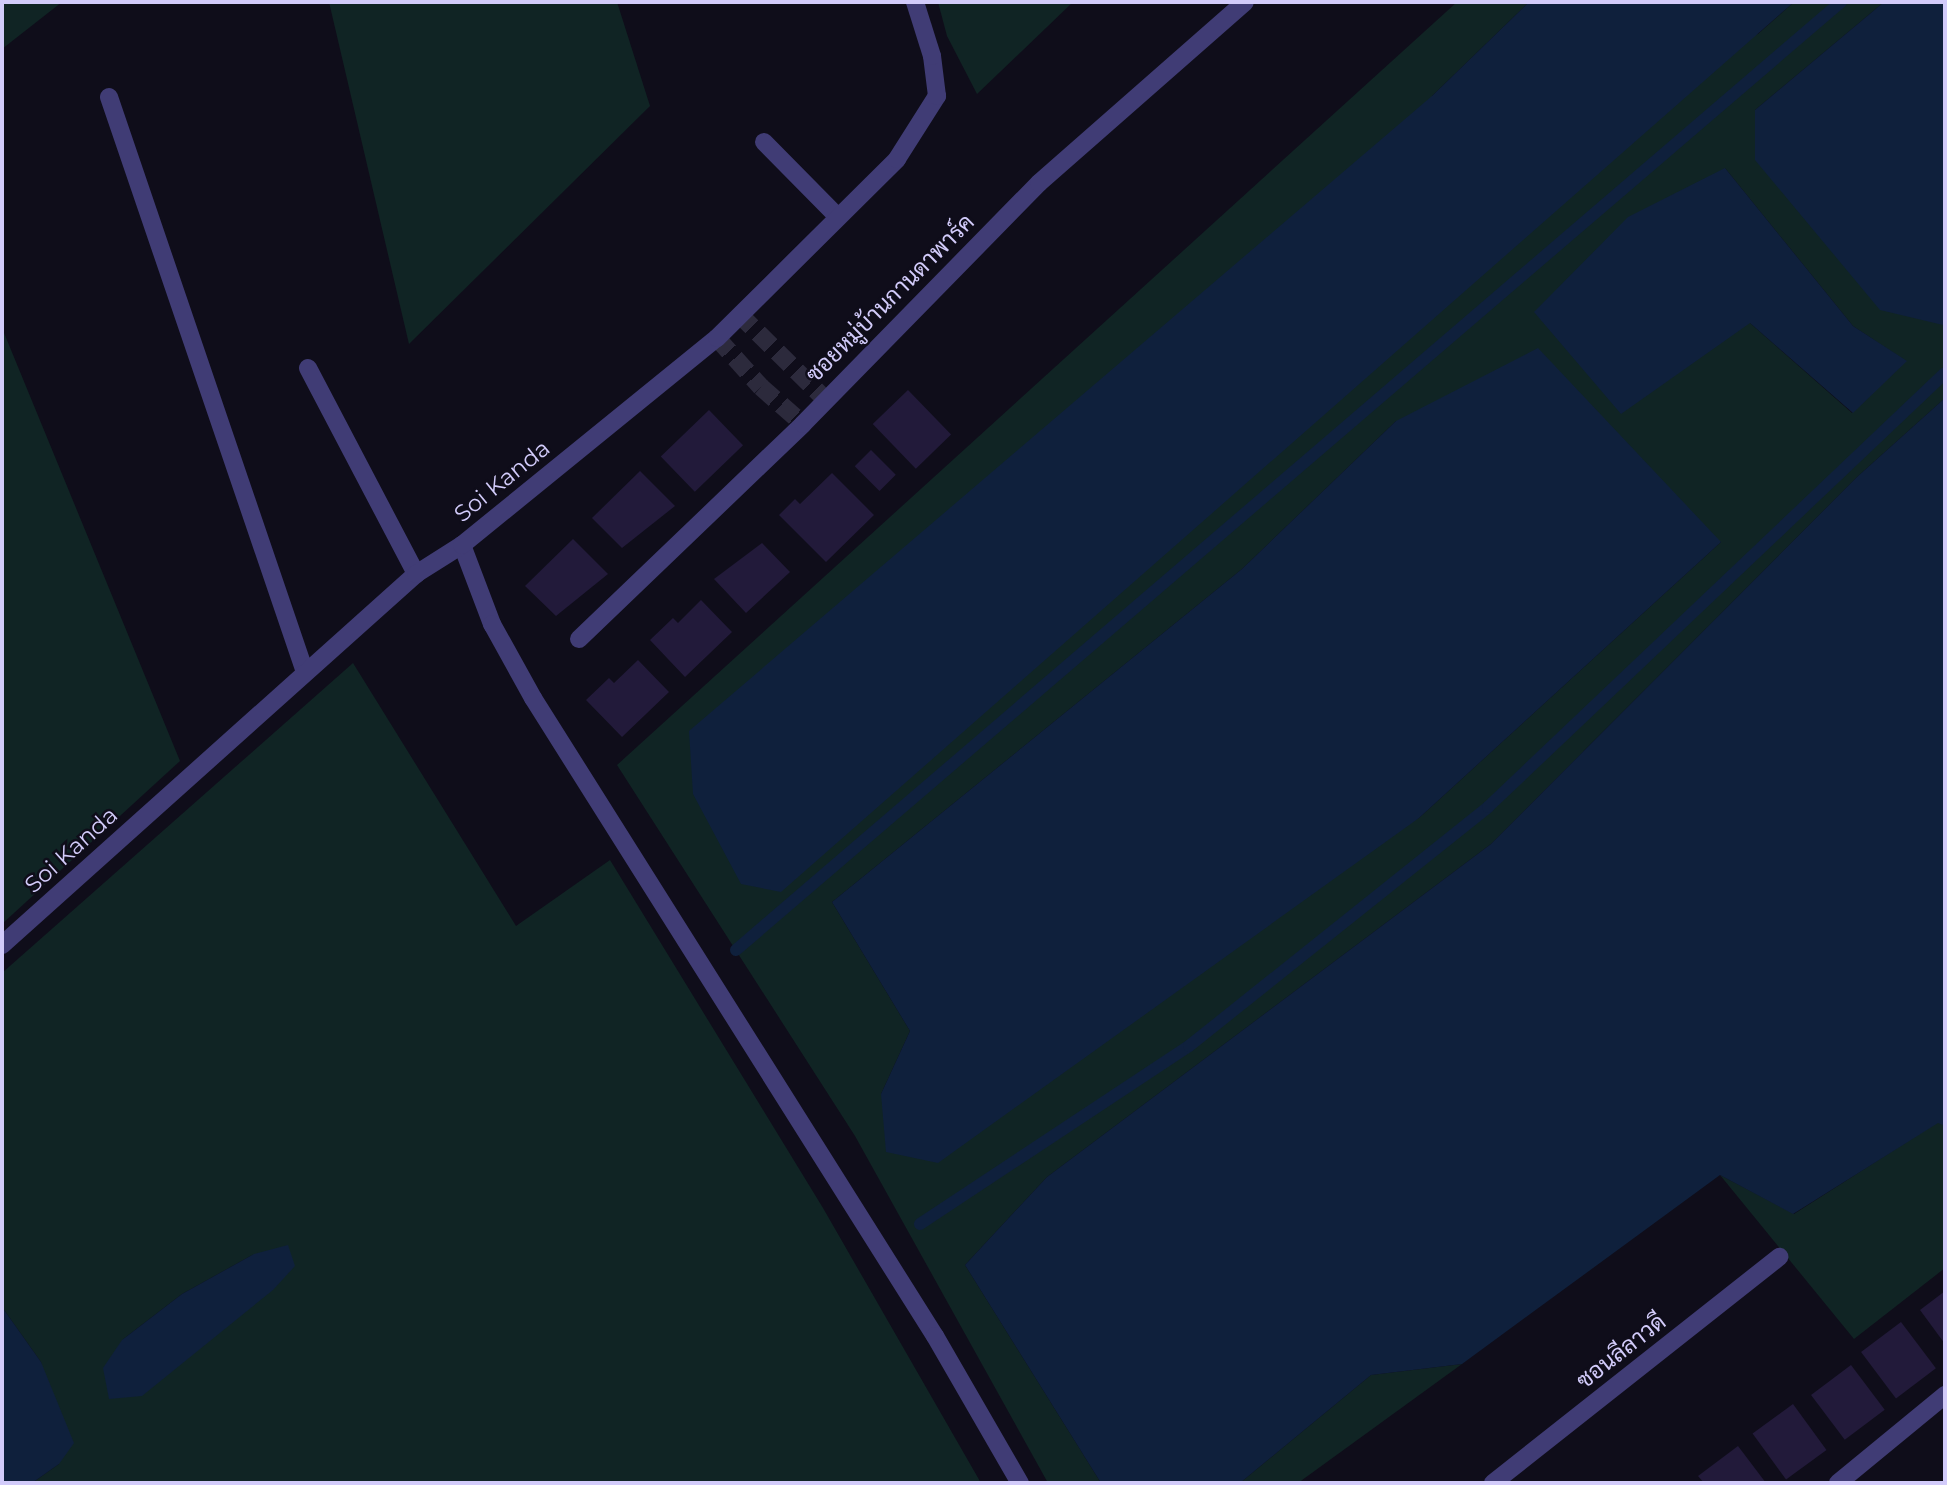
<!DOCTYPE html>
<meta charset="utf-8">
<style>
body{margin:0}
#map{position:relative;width:1947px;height:1485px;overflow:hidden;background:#0f0d1a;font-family:Montserrat,Sarabun,sans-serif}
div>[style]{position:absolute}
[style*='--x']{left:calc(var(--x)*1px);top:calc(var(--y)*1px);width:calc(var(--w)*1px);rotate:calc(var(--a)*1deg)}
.green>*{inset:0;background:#102424}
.water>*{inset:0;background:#0f203c}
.stream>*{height:12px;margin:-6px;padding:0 6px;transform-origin:6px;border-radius:6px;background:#0f203c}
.building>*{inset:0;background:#221a3a;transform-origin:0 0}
.street-tunnel>*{height:18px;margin-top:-9px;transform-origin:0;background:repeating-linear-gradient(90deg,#2c2a3c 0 18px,transparent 0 27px)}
.lane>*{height:18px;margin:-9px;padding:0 9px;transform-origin:9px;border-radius:9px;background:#403c75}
.street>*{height:18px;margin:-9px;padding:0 9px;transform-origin:9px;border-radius:9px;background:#403c75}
span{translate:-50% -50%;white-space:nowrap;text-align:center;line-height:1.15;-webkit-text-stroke:5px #0f0d1a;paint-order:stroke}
.street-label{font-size:23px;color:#d2cbfa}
.frame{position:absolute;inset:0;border:4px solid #d2cbfa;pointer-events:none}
</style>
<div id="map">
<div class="green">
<i style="clip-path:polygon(2px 2px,62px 2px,2px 49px)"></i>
<i style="clip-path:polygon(329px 2px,617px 2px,650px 106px,409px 344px)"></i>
<i style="clip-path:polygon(938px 2px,1073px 2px,977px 94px,947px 36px)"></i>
<i style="clip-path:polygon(evenodd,1457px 2px,1529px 2px,1432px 96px,1758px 34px,1794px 2px,1884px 2px,1755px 110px,1945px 323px,1945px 398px,1857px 477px,1491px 844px,1047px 1177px,965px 1265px,1101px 1483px,1048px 1483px,855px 1136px,617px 765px,1457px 2px,1725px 168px,1853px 326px,1906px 361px,1852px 413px,1750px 323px,1725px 168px,1457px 2px,1396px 421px,1721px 542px,1419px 818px,881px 1094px,910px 1031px,832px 902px,1242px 569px,1396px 421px)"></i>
<i style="clip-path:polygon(2px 328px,180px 761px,2px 924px)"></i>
<i style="clip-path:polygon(evenodd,353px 663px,516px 926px,610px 860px,823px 1208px,981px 1483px,32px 1483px,59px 1464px,41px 1362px,2px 1307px,2px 973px,353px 663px,254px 1254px,122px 1340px,182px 1294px,254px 1254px)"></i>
<i style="clip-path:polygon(1938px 1122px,1945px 1126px,1945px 1268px,1854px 1339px,1720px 1175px,1794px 1214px)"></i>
<i style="clip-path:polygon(1462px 1364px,1298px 1483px,1240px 1483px,1371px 1375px)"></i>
</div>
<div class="water">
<i style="clip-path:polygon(1529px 2px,1794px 2px,781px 892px,741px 884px,693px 794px,689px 731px,1432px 96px)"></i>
<i style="clip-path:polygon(1884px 2px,1945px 2px,1943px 325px,1880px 310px,1755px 160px,1755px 110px)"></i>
<i style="clip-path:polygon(1725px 168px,1853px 326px,1907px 361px,1853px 413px,1750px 323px,1621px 414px,1534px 312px,1628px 217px)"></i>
<i style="clip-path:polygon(1538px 348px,1721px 542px,1419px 818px,938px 1163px,886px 1152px,881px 1094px,910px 1031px,832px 902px,1242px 569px,1396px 421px)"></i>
<i style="clip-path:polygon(1945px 398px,1945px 1126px,1938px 1123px,1793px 1214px,1720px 1175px,1462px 1364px,1371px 1375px,1240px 1483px,1101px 1483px,965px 1265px,1047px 1177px,1491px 844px,1857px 477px)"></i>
<i style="clip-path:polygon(288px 1245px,295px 1266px,273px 1290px,142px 1396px,109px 1399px,103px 1368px,122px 1340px,182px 1294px,254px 1254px)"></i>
<i style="clip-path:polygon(2px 1307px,41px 1362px,74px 1443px,59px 1464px,32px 1483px,2px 1483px)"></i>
</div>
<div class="stream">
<i style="--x:736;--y:950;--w:1456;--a:-40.63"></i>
<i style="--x:920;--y:1224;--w:323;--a:-33.5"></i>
<i style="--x:1189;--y:1046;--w:383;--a:-38.6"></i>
<i style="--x:1488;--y:807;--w:630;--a:-43.52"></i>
</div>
<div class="building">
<i style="left:908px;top:390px;width:62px;height:49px;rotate:46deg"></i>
<i style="left:709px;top:410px;width:49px;height:67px;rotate:46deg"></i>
<i style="left:871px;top:450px;width:35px;height:23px;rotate:45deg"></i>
<i style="clip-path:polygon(640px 471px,675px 506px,622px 548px,592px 518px)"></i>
<i style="clip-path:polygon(832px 473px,874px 515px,826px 562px,779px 515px,795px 499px,800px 504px)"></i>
<i style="clip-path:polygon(573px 539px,608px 574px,556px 616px,525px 586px)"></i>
<i style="clip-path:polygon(762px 543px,790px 572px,746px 613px,714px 579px)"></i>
<i style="clip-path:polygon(701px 600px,732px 632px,685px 677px,650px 640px,673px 618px,678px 623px)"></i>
<i style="clip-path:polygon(638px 660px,669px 692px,622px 737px,586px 700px,609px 678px,614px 683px)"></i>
<i style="clip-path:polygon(1945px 1291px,1945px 1344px,1920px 1310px)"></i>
<i style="left:1901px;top:1322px;width:58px;height:50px;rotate:53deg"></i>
<i style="left:1851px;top:1365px;width:56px;height:50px;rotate:53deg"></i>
<i style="left:1793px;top:1404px;width:57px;height:50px;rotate:54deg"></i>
<i style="clip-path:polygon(1738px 1446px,1766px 1483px,1704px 1483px,1698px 1476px)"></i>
</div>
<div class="street-tunnel">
<i style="--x:739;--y:314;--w:121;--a:44.7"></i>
<i style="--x:717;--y:338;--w:66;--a:48.1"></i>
<i style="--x:761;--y:387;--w:56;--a:41.4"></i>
</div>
<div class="lane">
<i style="--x:109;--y:97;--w:607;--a:71.18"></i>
<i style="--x:308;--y:368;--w:233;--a:62.3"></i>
</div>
<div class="street">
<i style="--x:764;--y:142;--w:105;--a:45.4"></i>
<i style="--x:462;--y:545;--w:85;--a:69.2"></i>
<i style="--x:492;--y:624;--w:85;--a:61"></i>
<i style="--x:533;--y:698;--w:754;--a:57.79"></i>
<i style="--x:935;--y:1336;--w:170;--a:60"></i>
<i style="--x:579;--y:639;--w:310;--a:-43.8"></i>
<i style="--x:803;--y:424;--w:337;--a:-45.6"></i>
<i style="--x:1039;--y:183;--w:274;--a:-41.3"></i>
<i style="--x:2;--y:945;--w:556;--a:-41.86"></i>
<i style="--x:416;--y:574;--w:54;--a:-32.2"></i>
<i style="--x:462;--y:545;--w:328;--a:-39.1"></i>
<i style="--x:717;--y:338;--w:254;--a:-44.8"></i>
<i style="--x:897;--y:159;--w:75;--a:-57.6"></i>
<i style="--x:937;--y:96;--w:40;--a:-97.1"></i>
<i style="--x:932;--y:56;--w:57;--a:-107.5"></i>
<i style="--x:1493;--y:1483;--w:365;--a:-38.3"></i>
<i style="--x:1838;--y:1483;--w:139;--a:-39.4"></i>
</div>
<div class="street-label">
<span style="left:890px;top:298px;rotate:-45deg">ซอยหมู่บ้านกานดาพาร์ค</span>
<span style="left:502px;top:481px;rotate:-39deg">Soi Kanda</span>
<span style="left:71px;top:850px;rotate:-42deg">Soi Kanda</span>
<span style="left:1621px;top:1351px;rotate:-38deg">ซอนลีลาวดี</span>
</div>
<div class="frame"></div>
</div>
